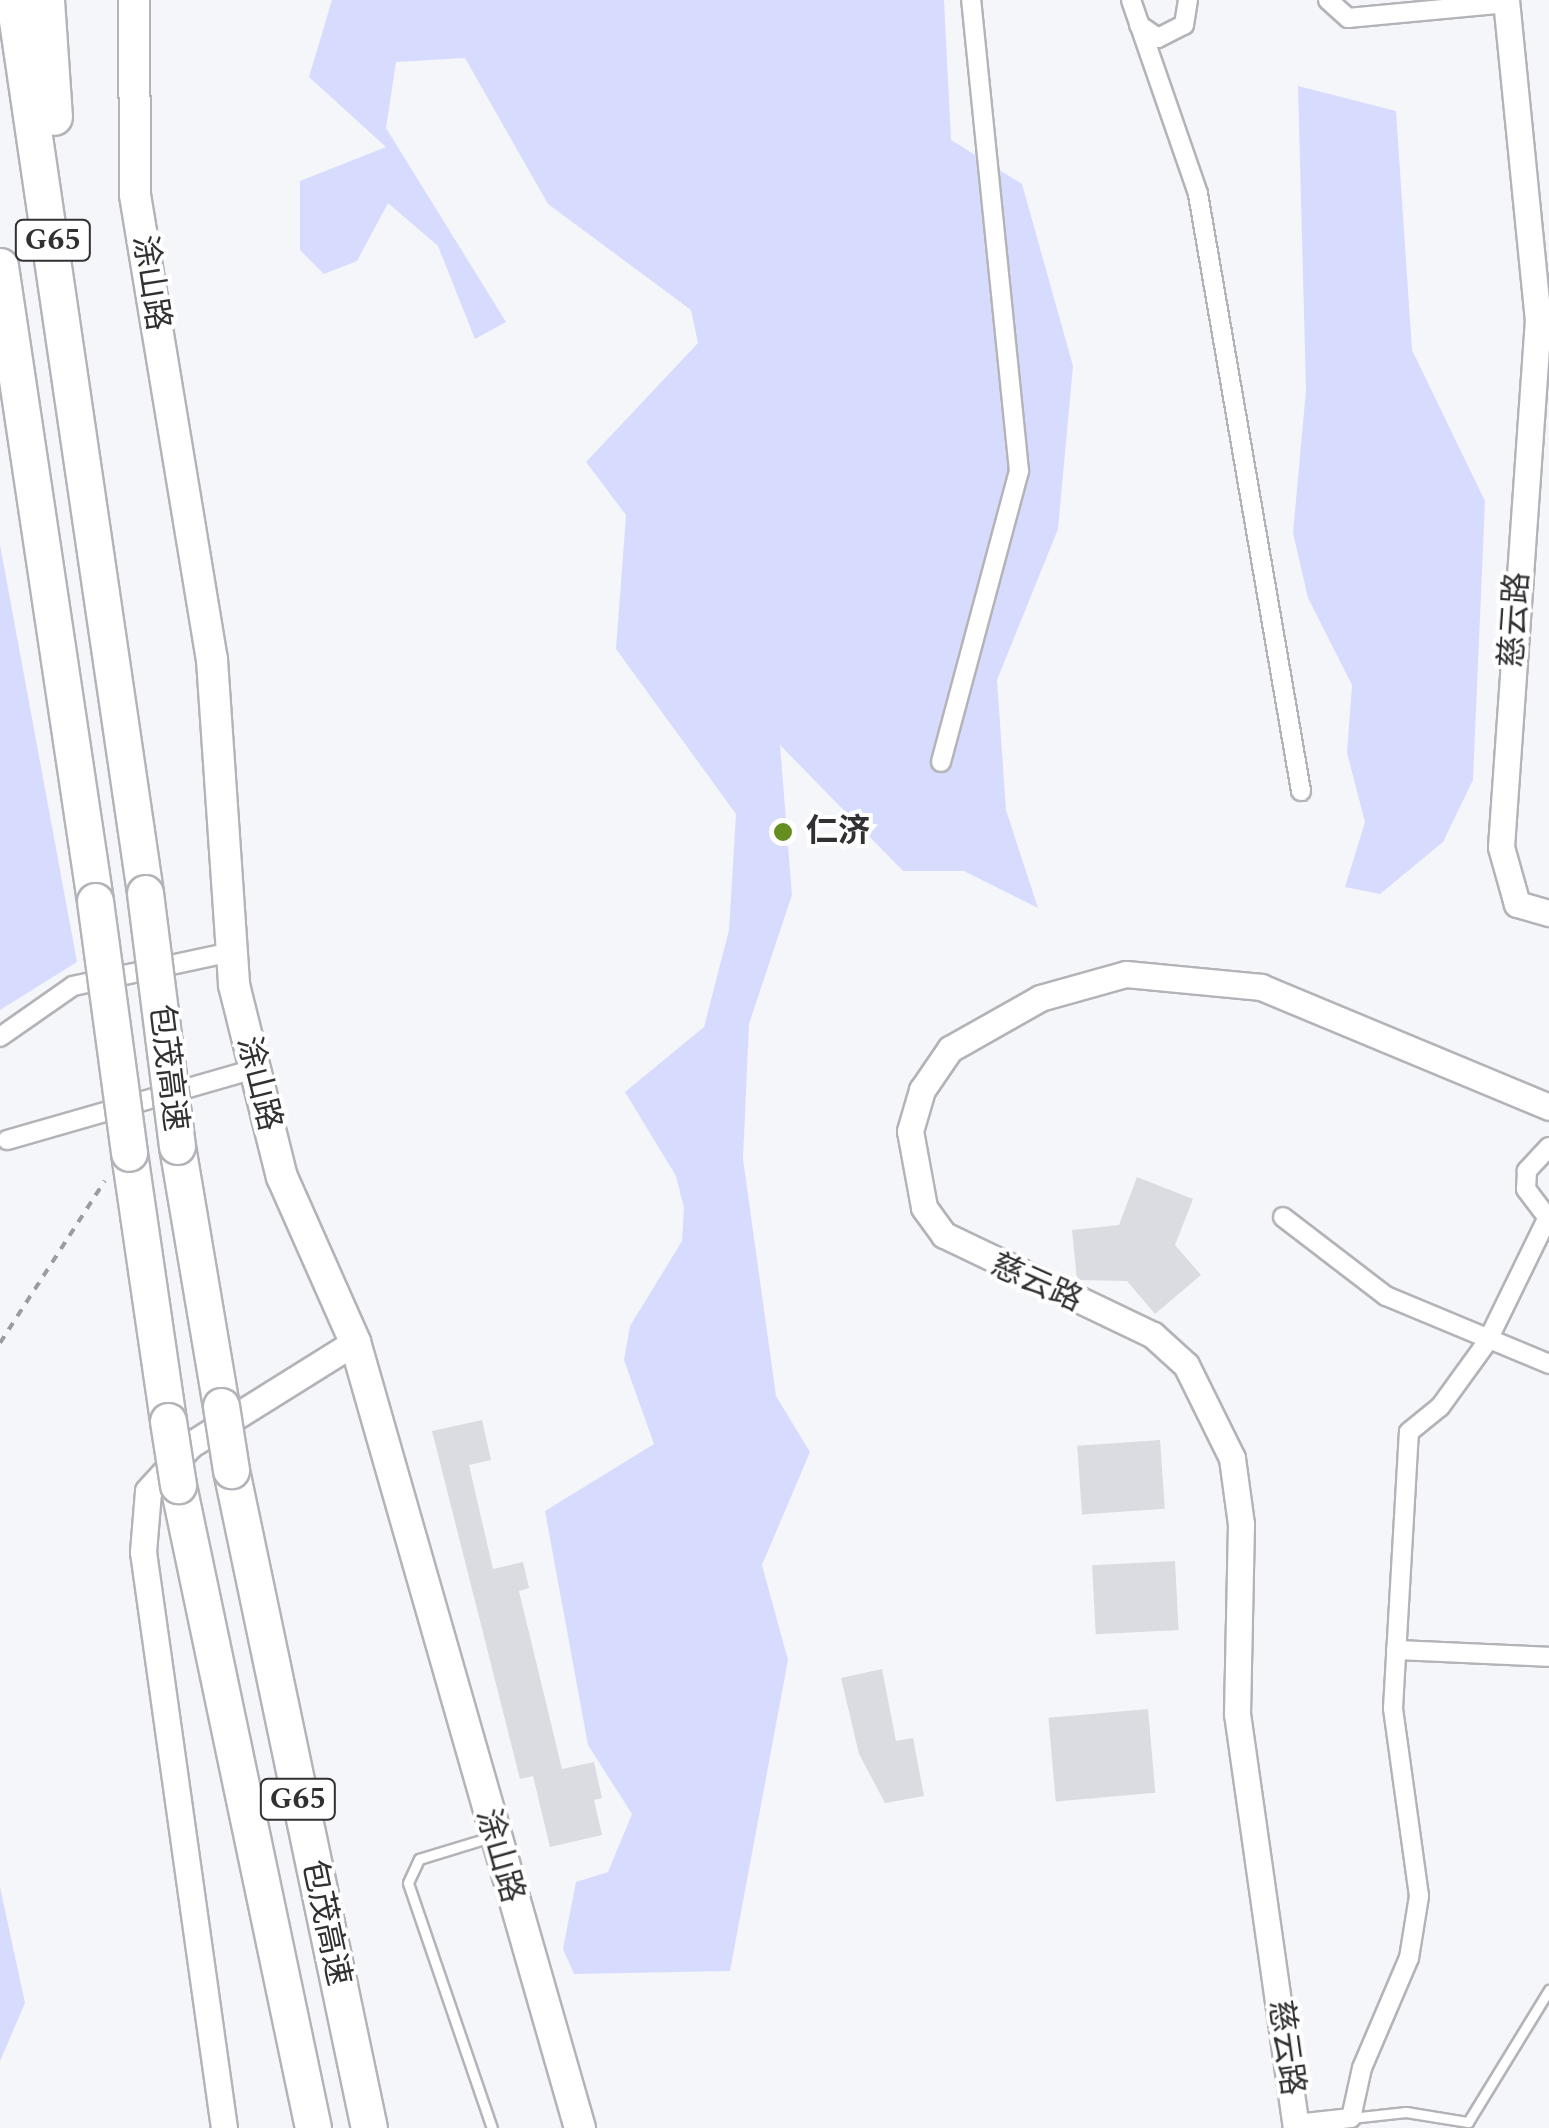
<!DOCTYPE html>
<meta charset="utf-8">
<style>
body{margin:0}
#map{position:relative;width:1549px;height:2128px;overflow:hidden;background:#f5f6fa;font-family:Spectral,"Noto Sans SC",serif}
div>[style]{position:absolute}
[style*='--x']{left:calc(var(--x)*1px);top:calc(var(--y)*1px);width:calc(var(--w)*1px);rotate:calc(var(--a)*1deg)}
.green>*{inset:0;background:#d7dcfe}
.building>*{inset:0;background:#dbdce1;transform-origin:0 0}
.path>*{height:4px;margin-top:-2px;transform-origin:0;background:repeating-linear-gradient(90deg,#9c9c9f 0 8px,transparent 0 16px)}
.roads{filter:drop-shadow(2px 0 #b3b3b8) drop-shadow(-2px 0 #b3b3b8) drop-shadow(0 2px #b3b3b8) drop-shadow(0 -2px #b3b3b8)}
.lane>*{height:9px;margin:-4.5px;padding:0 4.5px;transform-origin:4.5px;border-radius:4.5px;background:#fff}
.street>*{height:18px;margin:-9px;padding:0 9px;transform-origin:9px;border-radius:9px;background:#fff}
.secondary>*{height:25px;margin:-12.5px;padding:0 12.5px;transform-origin:12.5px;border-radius:12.5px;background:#fff}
.primary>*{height:30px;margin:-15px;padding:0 15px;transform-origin:15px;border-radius:15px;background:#fff}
.highway>*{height:35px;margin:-17.5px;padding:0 17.5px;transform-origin:17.5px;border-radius:17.5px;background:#fff}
.bridges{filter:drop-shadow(2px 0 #b3b3b8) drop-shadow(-2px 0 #b3b3b8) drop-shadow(0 2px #b3b3b8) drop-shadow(0 -2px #b3b3b8)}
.highway-bridge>*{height:35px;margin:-17.5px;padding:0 17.5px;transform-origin:17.5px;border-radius:17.5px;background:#fff}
.dots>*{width:28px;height:28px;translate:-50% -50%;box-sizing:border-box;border:5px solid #fff;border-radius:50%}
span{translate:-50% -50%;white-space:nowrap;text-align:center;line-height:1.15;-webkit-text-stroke:8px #fff;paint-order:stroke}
.shield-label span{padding:2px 8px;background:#fff;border:2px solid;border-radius:8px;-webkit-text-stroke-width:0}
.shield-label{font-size:30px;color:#313133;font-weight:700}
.street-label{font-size:32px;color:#313133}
.poi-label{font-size:32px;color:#313133;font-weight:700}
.left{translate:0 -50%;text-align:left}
</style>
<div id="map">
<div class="green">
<i style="clip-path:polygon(332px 0,944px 0,951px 140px,1022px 184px,1073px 366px,1058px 529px,997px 680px,1006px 810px,1038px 908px,964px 871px,903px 871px,780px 745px,792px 895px,749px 1024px,743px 1159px,776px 1396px,810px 1452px,762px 1565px,788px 1660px,730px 1971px,574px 1974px,563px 1949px,576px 1882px,608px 1872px,632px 1814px,588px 1745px,545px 1511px,654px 1444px,624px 1360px,630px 1326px,682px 1241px,684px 1208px,676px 1176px,625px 1092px,704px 1027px,729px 930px,736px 814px,616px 649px,626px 515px,586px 462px,698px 343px,691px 310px,548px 204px,465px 58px,396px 62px,386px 128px,506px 322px,475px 339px,438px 246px,388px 203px,357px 261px,324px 274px,300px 250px,300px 181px,386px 147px,309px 77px)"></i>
<i style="clip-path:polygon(1298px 86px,1396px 111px,1412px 350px,1485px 501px,1473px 780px,1443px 842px,1380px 894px,1345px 887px,1365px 822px,1347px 753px,1352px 685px,1308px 598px,1293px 533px,1306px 390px)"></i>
<i style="clip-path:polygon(0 545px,77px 962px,0 1010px)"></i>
<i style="clip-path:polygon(0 1887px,25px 2003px,0 2061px)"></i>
</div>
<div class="building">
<i style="clip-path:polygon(1137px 1177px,1193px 1199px,1175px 1245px,1201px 1275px,1155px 1314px,1127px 1281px,1077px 1280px,1072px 1230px,1119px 1225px)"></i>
<i style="clip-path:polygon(482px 1420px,491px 1460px,469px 1465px,493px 1569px,523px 1562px,529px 1588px,519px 1591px,562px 1769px,594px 1762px,602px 1798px,594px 1800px,602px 1835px,550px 1847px,533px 1776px,520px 1779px,432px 1431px)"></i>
<i style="left:1160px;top:1440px;width:69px;height:83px;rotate:86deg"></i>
<i style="left:1175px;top:1561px;width:69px;height:83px;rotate:87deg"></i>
<i style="clip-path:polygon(882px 1669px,896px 1741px,913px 1738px,924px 1796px,885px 1803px,859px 1754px,841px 1678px)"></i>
<i style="left:1148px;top:1709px;width:84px;height:100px;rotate:85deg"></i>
</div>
<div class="path">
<i style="--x:0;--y:1343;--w:193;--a:-57.1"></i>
</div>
<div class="roads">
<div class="lane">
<i style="--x:491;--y:1837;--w:75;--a:163"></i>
<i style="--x:419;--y:1859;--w:26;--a:115"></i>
<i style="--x:408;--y:1883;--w:259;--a:71.1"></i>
<i style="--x:1351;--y:2118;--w:55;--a:-6.2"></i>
<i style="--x:1406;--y:2112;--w:63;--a:9.2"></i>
<i style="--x:1468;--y:2122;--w:155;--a:-58.5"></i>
</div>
<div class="street">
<i style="--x:1131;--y:0;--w:205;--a:70.9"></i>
<i style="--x:1198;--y:194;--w:606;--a:80.21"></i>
<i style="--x:1328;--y:0;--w:27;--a:42"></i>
<i style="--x:1348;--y:18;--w:160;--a:-5.4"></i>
<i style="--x:1139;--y:25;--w:23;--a:34"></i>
<i style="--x:1158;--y:38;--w:29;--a:-27"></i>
<i style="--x:1184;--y:25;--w:25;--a:-81"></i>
<i style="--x:941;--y:762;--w:301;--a:-75"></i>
<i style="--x:1019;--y:471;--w:473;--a:-95.8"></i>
<i style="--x:0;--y:1037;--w:89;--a:-34.9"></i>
<i style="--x:73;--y:986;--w:162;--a:-12.1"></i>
<i style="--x:7;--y:1140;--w:257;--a:-16"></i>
<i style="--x:1549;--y:1147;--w:33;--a:133"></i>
<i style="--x:1527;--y:1171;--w:18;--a:93"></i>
<i style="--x:1526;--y:1189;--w:38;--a:53"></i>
<i style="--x:1283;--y:1217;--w:130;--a:37.5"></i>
<i style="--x:1386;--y:1296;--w:177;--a:22.6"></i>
<i style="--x:1396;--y:1650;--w:153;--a:2.6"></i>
<i style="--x:1296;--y:2124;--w:55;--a:-6.2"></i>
<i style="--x:1351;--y:2118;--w:51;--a:-77.6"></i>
<i style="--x:1362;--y:2068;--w:120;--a:-66.9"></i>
<i style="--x:1409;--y:1958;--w:63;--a:-80.8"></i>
<i style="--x:1419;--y:1896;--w:190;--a:-97.9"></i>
<i style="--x:1393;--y:1708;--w:276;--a:-86.7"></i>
<i style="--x:1409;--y:1432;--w:40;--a:-39"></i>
<i style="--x:1440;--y:1407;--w:80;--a:-54.1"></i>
<i style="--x:1487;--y:1342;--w:137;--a:-64"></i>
</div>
<div class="secondary">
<i style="--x:1506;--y:0;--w:321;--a:84.3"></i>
<i style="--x:1538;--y:319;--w:529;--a:94.01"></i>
<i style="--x:1501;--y:847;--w:59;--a:74.3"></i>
<i style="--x:1517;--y:904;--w:33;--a:16"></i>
<i style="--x:224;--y:2128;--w:582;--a:-98"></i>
<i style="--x:143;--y:1552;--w:61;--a:-85.3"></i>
<i style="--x:148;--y:1491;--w:62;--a:-47.6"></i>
<i style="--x:190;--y:1445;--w:195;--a:-32"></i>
<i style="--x:1296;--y:2128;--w:418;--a:-98.1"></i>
<i style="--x:1237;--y:1714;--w:190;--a:-88.8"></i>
<i style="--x:1241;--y:1524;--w:67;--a:-97.8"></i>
<i style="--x:1232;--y:1458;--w:104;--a:-116.3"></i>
<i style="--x:1186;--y:1365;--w:45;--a:-137.7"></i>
<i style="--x:1153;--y:1335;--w:232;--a:-154.4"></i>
<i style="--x:944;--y:1235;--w:34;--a:-126"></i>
<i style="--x:924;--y:1207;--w:77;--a:-100.4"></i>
<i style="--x:910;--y:1131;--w:43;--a:-73.7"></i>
<i style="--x:922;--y:1090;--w:50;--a:-55.7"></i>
<i style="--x:950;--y:1049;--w:103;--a:-29.5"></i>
<i style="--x:1040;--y:998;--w:89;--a:-15.6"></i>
<i style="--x:1126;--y:974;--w:136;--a:5.5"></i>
<i style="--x:1261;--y:987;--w:312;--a:22.6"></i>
</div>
<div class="primary">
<i style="--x:134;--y:0;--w:195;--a:89.7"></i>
<i style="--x:135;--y:195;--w:471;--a:80.6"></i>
<i style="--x:212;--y:660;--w:326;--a:86.1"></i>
<i style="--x:234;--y:985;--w:198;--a:76"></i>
<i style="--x:282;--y:1177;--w:180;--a:66.1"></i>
<i style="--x:355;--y:1342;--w:818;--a:74.03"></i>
</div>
<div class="highway">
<i style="--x:14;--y:0;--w:903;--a:81.65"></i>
<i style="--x:46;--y:0;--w:117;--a:86.1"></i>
<i style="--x:0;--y:266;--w:642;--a:81.49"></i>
<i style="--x:177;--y:1146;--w:264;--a:80.4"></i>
<i style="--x:129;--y:1153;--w:271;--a:81.7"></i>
<i style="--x:231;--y:1470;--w:672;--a:78.16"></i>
<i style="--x:178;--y:1485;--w:657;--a:78.14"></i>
</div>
</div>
<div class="bridges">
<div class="highway-bridge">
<i style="--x:145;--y:893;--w:255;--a:82.8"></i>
<i style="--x:95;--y:901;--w:254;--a:82.3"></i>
<i style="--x:221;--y:1406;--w:65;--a:81.1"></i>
<i style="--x:168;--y:1421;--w:65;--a:81.1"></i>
</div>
</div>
<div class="dots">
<i style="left:783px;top:832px;background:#658e1e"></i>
</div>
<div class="shield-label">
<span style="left:53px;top:240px">G65</span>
<span style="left:298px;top:1799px">G65</span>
</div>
<div class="street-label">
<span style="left:150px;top:283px;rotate:81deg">涂山路</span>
<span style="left:1516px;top:620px;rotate:-86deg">慈云路</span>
<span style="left:167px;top:1068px;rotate:83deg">包茂高速</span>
<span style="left:258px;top:1084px;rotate:76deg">涂山路</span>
<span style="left:1036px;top:1284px;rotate:24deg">慈云路</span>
<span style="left:499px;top:1856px;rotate:74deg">涂山路</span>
<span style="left:325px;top:1923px;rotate:78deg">包茂高速</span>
<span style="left:1285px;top:2048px;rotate:82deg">慈云路</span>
</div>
<div class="poi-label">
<span class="left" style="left:806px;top:832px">仁济</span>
</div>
</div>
